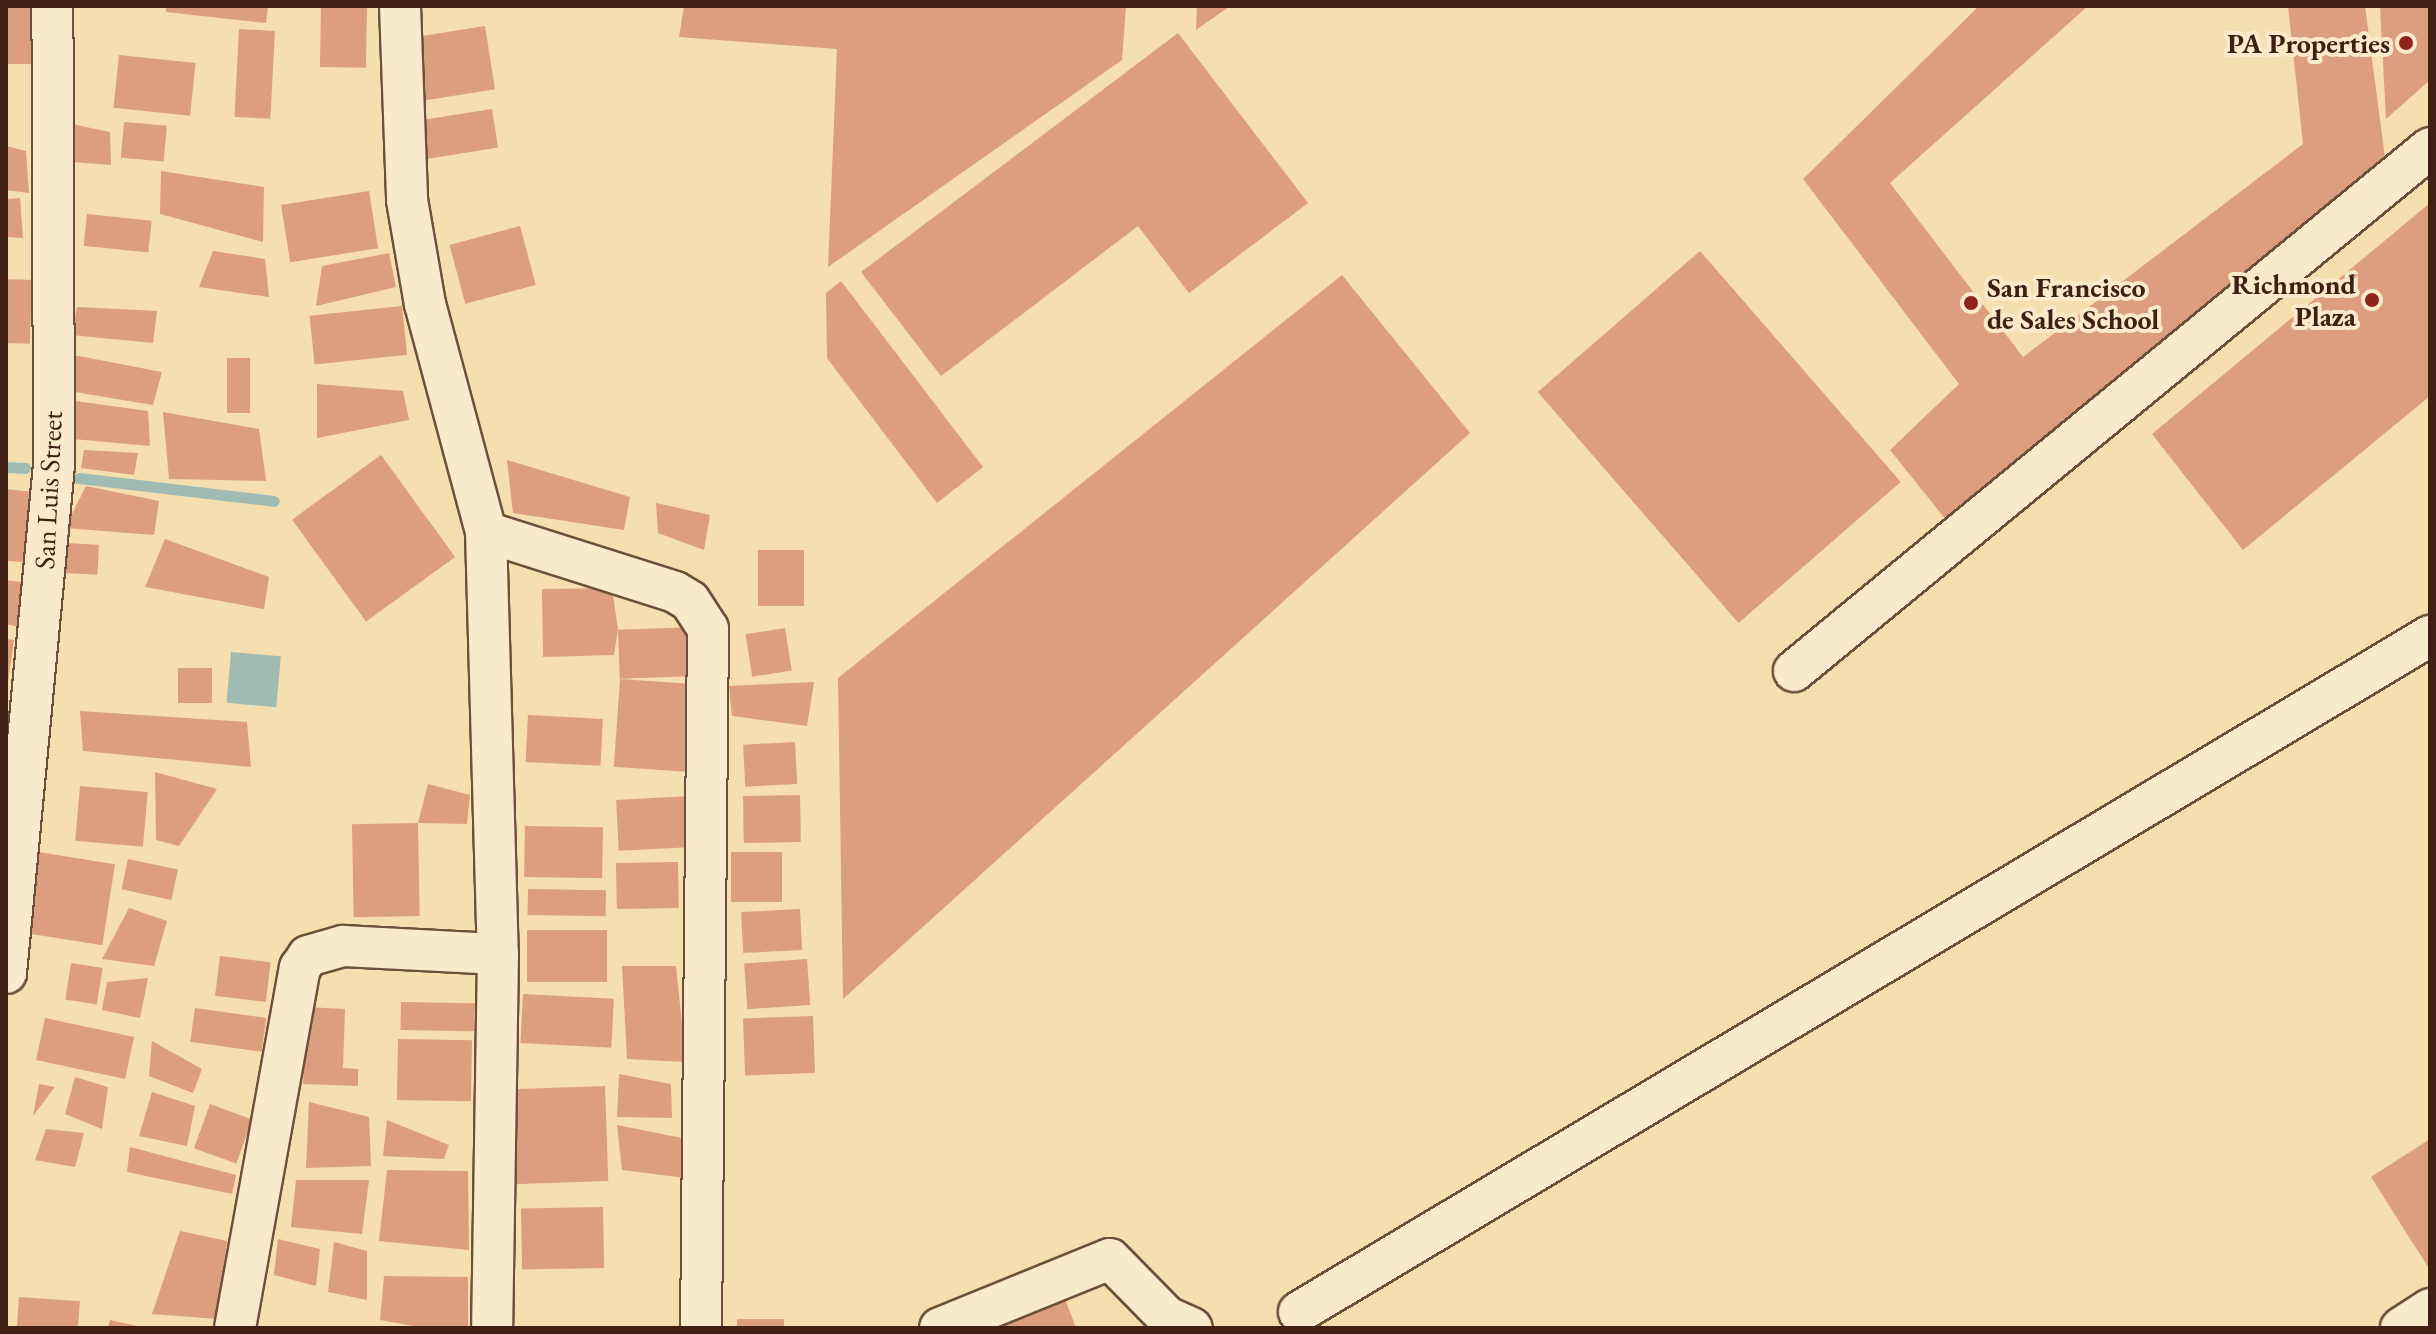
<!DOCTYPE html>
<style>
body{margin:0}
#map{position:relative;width:2436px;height:1334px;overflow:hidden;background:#f5dfaf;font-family:"EB Garamond",serif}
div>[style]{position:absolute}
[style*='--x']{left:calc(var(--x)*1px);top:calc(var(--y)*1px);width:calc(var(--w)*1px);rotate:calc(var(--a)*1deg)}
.water>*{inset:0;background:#9fbbb4;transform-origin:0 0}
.stream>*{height:11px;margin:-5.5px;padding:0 5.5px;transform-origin:5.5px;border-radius:5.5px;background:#9fbbb4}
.building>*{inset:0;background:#dd9d7f;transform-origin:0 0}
.roads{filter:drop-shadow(2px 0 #6d503b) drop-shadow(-2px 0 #6d503b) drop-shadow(0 2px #6d503b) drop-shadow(0 -2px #6d503b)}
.minor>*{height:40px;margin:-20px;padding:0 20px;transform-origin:20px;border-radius:20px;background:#f8eacb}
.dots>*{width:22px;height:22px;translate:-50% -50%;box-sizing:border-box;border:4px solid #f8eacb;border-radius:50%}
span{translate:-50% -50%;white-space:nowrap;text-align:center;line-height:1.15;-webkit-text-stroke:8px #f8eacb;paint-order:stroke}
.poi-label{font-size:28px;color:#402014;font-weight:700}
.right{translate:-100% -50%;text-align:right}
.left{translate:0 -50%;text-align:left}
.street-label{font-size:28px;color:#402014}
.frame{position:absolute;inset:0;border:8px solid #402014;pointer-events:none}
</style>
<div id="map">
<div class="water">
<i style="left:231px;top:652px;width:50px;height:51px;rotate:5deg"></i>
</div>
<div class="stream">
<i style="--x:6;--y:467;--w:19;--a:3"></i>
<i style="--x:79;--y:478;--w:196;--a:6.7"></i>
</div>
<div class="building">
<i style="left:6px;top:6px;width:27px;height:58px"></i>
<i style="clip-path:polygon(166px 6px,268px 6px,266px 23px,166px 12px)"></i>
<i style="left:321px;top:6px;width:46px;height:61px;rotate:1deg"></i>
<i style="clip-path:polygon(684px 6px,1126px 6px,1122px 60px,828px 267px,837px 49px,679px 37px)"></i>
<i style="clip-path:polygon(1197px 6px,1230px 6px,1196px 30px)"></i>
<i style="clip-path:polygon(1979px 6px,2088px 6px,1890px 183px,2023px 357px,2303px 144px,2288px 6px,2365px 6px,2386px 165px,1947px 521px,1890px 450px,1959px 384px,1803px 179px)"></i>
<i style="clip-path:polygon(2380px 6px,2430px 6px,2430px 80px,2386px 119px)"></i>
<i style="left:485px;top:26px;width:64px;height:75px;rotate:81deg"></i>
<i style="left:239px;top:29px;width:36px;height:88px;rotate:3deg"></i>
<i style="clip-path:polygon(1178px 33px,1308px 203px,1189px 293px,1138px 226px,941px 376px,861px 272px)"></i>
<i style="left:119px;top:55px;width:77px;height:53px;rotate:6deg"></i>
<i style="left:492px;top:109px;width:39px;height:71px;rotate:81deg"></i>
<i style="left:124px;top:122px;width:43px;height:36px;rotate:5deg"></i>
<i style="clip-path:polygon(67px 123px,110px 132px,111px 165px,72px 162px)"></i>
<i style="clip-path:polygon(6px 146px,26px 151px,29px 193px,6px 190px)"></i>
<i style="clip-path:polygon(161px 171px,264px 187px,263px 242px,160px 214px)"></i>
<i style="left:369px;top:191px;width:58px;height:89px;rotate:81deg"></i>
<i style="clip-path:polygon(20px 198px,23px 238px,6px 237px,6px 199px)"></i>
<i style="clip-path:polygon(2430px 203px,2430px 396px,2243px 550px,2152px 434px)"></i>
<i style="left:87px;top:214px;width:65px;height:32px;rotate:6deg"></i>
<i style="left:520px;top:226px;width:61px;height:73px;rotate:75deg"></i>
<i style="clip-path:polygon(213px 251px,265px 259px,269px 297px,199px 287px)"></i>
<i style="left:1700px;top:251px;width:306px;height:215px;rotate:49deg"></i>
<i style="clip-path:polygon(389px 253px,396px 287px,316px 306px,322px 266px)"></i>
<i style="clip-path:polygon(1342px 275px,1470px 433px,843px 999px,838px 678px)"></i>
<i style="left:6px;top:279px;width:26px;height:64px;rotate:2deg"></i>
<i style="clip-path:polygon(841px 281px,983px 467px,937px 503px,827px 358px,826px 293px)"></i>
<i style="left:402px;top:306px;width:49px;height:93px;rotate:84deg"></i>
<i style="clip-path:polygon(77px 307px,157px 311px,153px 343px,71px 335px)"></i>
<i style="clip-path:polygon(63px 353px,162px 372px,153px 405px,69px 391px)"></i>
<i style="left:227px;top:358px;width:23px;height:55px"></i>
<i style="clip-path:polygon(317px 384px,403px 391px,409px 420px,317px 438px)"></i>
<i style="clip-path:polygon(75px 401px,148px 411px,150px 446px,73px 439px)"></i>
<i style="clip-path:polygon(163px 412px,259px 429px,266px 481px,169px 479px)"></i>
<i style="clip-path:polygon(84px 450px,138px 453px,134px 475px,81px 468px)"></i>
<i style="left:381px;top:455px;width:126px;height:110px;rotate:54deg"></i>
<i style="clip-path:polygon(507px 460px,630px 497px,624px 530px,513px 513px)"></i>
<i style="clip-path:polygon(86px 486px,159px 501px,154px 535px,65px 528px)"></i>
<i style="clip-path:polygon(6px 489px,33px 492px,24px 562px,6px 561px)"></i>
<i style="clip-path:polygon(656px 503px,710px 515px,704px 550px,658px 533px)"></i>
<i style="clip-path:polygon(165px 539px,269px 577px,264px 609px,145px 587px)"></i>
<i style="left:65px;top:543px;width:34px;height:30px;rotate:3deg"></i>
<i style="left:758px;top:550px;width:46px;height:56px"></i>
<i style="clip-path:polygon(6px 580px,29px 583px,20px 627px,6px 624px)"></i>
<i style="clip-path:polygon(612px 588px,618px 629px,614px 655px,543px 657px,542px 589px)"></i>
<i style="left:696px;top:627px;width:49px;height:78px;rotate:88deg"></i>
<i style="left:785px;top:628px;width:43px;height:40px;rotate:81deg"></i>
<i style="clip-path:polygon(6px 639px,14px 640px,8px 682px,6px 682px)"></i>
<i style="left:178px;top:668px;width:34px;height:35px"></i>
<i style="left:620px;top:679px;width:80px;height:88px;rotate:4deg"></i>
<i style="clip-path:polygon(814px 682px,807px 726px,732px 716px,729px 686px)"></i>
<i style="clip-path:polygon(80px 711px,247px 722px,251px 767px,83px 751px)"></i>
<i style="left:528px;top:715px;width:75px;height:47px;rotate:3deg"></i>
<i style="left:795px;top:742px;width:42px;height:52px;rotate:87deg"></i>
<i style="clip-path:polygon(155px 772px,217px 789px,179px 846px,156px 840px)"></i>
<i style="clip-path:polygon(428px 784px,470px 795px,467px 824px,418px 823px)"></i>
<i style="left:80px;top:786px;width:68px;height:55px;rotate:5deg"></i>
<i style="left:800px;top:795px;width:47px;height:57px;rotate:89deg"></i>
<i style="left:691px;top:796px;width:51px;height:75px;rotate:87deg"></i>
<i style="left:418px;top:823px;width:93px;height:66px;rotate:89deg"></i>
<i style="left:525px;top:826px;width:78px;height:51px;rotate:1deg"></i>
<i style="left:38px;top:852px;width:78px;height:82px;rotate:9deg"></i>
<i style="left:731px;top:852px;width:51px;height:50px"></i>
<i style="left:128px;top:859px;width:51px;height:31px;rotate:12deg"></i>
<i style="left:678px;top:862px;width:46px;height:62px;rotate:89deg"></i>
<i style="left:528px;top:889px;width:78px;height:26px;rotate:1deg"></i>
<i style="clip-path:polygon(129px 908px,167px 921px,154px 966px,102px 959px)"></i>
<i style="left:800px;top:909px;width:41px;height:59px;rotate:87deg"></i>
<i style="left:527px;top:930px;width:80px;height:52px"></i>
<i style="left:220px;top:956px;width:51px;height:40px;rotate:7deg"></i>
<i style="left:807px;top:959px;width:46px;height:63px;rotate:86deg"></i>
<i style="left:71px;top:963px;width:32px;height:37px;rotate:9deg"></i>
<i style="clip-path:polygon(622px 966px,676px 966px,686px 1062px,627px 1059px)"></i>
<i style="clip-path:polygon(148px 978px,140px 1018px,102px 1010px,107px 982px)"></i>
<i style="left:523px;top:994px;width:91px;height:49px;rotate:3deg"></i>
<i style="left:401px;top:1002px;width:74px;height:28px;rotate:1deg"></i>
<i style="clip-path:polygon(306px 1007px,345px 1009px,343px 1068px,358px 1069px,358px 1086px,303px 1084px)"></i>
<i style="left:195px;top:1008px;width:72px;height:34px;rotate:8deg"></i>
<i style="left:813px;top:1016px;width:57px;height:70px;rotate:88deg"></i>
<i style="left:45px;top:1018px;width:91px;height:43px;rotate:12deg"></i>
<i style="left:398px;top:1039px;width:74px;height:61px;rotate:1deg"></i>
<i style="clip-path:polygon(152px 1041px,202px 1069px,193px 1093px,149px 1076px)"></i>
<i style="clip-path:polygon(619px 1074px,671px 1084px,672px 1118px,617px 1117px)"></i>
<i style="clip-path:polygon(75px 1077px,108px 1087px,102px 1129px,65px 1114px)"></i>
<i style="clip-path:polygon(39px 1084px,55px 1087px,33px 1116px)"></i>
<i style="left:605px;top:1086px;width:95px;height:95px;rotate:88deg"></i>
<i style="clip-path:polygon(152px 1092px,195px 1106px,187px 1146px,139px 1136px)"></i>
<i style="clip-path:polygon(309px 1102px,369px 1117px,371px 1166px,306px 1168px)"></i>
<i style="left:210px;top:1104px;width:45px;height:47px;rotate:20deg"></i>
<i style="clip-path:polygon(387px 1120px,449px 1145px,444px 1159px,383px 1156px)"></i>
<i style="clip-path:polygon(617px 1125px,687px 1139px,685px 1178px,622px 1170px)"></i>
<i style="clip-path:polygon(46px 1129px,84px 1133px,75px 1167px,35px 1160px)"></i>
<i style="clip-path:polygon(2430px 1139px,2430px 1270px,2371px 1177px)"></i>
<i style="clip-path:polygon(130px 1147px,236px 1175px,232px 1194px,127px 1172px)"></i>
<i style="clip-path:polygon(387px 1170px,468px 1171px,469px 1250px,379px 1241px)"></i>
<i style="clip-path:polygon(296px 1180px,369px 1180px,362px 1234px,291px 1227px)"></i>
<i style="left:603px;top:1207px;width:61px;height:82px;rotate:89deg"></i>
<i style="clip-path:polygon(180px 1231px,227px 1241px,217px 1319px,152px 1314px)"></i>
<i style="clip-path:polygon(278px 1239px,320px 1249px,316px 1286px,274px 1275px)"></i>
<i style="clip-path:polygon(334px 1242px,367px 1251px,367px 1300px,328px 1292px)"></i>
<i style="clip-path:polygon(384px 1276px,468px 1277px,468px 1328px,425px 1328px,380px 1320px)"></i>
<i style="clip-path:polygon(1064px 1296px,1076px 1328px,981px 1328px)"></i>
<i style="left:19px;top:1297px;width:61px;height:31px;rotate:4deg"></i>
<i style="left:737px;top:1319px;width:47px;height:9px"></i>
<i style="clip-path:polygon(110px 1320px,142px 1327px,142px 1328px,108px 1328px)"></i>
</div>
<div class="roads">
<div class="minor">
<i style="--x:400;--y:6;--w:194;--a:87.9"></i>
<i style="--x:407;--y:200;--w:106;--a:80.2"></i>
<i style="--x:425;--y:304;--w:236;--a:75"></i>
<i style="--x:486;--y:532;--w:422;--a:88.4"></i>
<i style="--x:498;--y:954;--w:374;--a:90.9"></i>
<i style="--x:486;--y:532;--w:198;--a:17.6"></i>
<i style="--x:675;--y:592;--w:17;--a:31"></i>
<i style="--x:690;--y:601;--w:33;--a:57"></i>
<i style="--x:708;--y:629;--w:699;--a:90.57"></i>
<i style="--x:1794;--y:671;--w:823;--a:-39.43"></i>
<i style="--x:6;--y:973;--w:510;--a:-84.6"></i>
<i style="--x:54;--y:465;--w:459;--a:-90.2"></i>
<i style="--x:1299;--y:1312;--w:1318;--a:-30.87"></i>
<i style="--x:235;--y:1328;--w:366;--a:-79.8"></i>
<i style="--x:300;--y:968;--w:14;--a:-56"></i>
<i style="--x:308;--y:956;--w:37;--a:-16"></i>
<i style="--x:344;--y:946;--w:154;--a:3"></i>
<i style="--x:940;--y:1328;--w:183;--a:-22.1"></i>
<i style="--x:1110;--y:1259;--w:81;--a:45.5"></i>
<i style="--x:1167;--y:1317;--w:27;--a:24"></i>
<i style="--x:2401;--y:1328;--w:35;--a:-33"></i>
</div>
</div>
<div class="dots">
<i style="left:2406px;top:43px;background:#8f2418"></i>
<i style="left:2372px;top:300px;background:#8f2418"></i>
<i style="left:1971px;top:303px;background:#8f2418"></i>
</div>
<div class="poi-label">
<span class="right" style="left:2390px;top:43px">PA Properties</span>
<span class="right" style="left:2356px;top:300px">Richmond<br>Plaza</span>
<span class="left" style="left:1987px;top:303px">San Francisco<br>de Sales School</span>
</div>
<div class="street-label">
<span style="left:48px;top:490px;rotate:-87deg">San Luis Street</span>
</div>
<div class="frame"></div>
</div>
